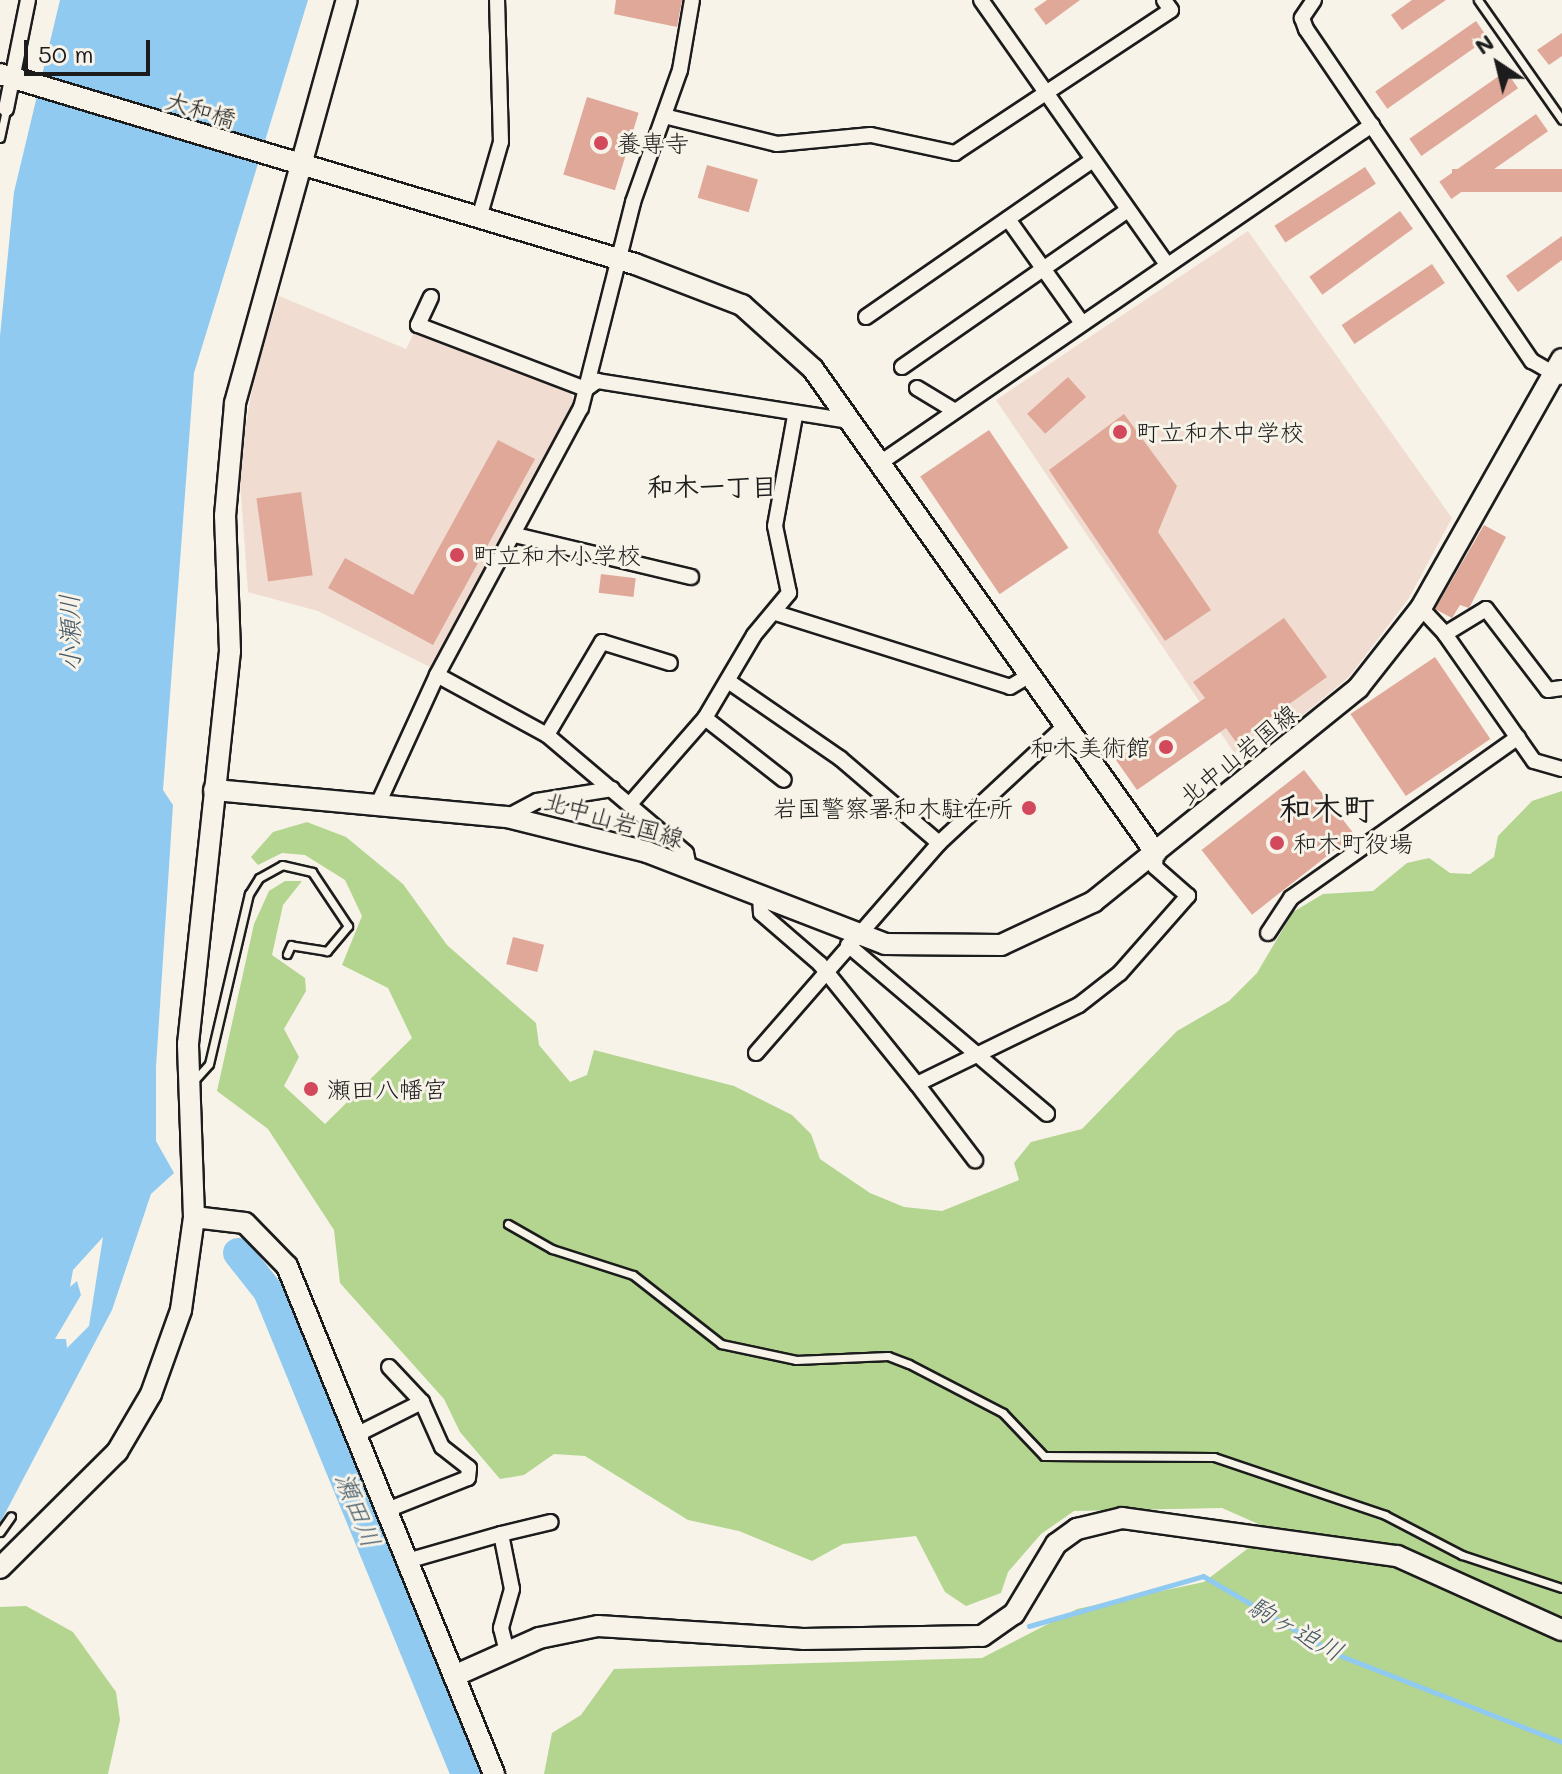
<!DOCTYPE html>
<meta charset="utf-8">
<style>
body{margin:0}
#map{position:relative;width:1562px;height:1774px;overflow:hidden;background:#f7f3e8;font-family:Mali,"Klee One",sans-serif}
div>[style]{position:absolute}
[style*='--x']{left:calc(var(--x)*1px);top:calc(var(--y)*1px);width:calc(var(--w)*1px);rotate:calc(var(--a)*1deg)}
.built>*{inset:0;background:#f0dcd0}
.green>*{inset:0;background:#b3d58f}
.water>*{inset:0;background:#90caf0}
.stream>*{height:5px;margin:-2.5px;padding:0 2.5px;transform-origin:2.5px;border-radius:2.5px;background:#90caf0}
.river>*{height:30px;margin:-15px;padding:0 15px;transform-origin:15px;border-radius:15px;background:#90caf0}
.building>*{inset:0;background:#e0a899;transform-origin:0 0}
.roads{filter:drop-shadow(2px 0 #1c1c1c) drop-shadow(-2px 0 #1c1c1c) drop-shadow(0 2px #1c1c1c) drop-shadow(0 -2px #1c1c1c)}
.lane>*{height:7px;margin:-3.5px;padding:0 3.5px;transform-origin:3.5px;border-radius:3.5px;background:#f7f3e8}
.street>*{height:14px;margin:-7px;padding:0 7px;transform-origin:7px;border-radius:7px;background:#f7f3e8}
.secondary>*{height:20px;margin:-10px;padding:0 10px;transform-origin:10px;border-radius:10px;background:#f7f3e8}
.dots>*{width:22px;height:22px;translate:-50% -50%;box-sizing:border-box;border:4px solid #f7f3e8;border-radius:50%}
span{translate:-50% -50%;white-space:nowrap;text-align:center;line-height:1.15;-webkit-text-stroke:6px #f7f3e8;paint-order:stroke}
.street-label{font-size:24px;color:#1c1c1c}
.poi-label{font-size:24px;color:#1c1c1c}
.left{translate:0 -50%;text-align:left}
.right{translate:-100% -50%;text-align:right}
.neighbourhood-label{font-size:26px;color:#1c1c1c;font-weight:700}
.water-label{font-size:26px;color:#455966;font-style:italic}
.district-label{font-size:32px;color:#1c1c1c;font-weight:700}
.north{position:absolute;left:1458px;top:24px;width:80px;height:80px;-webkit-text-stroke:6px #f7f3e8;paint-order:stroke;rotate:325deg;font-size:22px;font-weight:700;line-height:32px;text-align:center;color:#1c1c1c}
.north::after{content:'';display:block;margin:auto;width:28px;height:36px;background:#1c1c1c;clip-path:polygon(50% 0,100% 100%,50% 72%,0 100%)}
.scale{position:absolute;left:24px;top:40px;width:126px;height:36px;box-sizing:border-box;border:4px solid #1c1c1c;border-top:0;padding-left:10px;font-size:24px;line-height:28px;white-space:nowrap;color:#1c1c1c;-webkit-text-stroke:6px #f7f3e8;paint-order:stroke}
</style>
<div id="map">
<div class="built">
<i style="clip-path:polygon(1248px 231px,1452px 518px,1409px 598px,1349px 677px,1297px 720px,1235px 754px,996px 400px)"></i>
<i style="clip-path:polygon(279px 296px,406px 349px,415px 331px,571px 393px,575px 405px,548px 466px,432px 668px,318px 611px,248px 592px,239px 466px,255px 372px)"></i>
</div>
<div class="green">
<i style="clip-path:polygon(1562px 791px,1562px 1774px,544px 1774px,552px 1733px,581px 1715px,614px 1669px,982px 1658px,1077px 1609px,1204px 1582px,1272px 1530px,1222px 1508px,1074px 1511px,1041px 1534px,1008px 1572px,1001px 1593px,966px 1606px,945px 1592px,916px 1536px,843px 1544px,812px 1561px,739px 1531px,688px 1520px,585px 1456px,554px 1454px,524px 1475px,500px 1479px,460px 1432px,444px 1399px,340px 1283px,334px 1230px,268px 1129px,217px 1091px,254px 924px,269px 891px,285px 881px,302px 881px,283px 905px,272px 955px,305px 978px,306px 991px,284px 1029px,299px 1057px,284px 1086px,325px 1124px,412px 1038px,388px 988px,342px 965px,362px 916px,345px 880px,305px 855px,282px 853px,258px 865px,251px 857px,273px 832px,307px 822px,346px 837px,403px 884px,447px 945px,536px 1023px,539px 1045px,570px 1082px,587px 1075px,594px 1050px,734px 1086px,792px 1115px,811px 1134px,820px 1159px,870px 1193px,904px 1207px,942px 1211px,1019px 1180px,1014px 1163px,1031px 1142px,1082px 1129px,1177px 1031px,1229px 1001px,1257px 973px,1293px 912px,1323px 894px,1373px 891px,1407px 863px,1429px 858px,1450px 873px,1470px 874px,1494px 857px,1498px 836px,1532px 801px)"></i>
<i style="clip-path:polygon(26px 1606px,73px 1632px,116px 1692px,120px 1720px,108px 1774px,0 1774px,0 1607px)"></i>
</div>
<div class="water">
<i style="clip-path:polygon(evenodd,60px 0,308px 0,194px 373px,163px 790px,173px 805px,156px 1067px,156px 1141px,174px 1173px,151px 1194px,112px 1310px,0 1523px,0 336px,14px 192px,60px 0,103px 1237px,89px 1326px,67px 1348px,66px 1339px,55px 1339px,81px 1295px,77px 1281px,70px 1287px,73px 1270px,103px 1237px)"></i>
</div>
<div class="stream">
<i style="--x:1029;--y:1626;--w:181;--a:-16"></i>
<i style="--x:1203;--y:1576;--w:154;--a:30.4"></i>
<i style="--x:1336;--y:1654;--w:243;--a:21.3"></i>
</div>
<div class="river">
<i style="--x:238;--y:1253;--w:48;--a:51.7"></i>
<i style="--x:268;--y:1291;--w:522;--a:67.71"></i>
</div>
<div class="building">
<i style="clip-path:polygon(616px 0,682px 0,677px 27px,614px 14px)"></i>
<i style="clip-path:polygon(1047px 0,1080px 0,1046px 25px,1034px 9px)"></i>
<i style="clip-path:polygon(1412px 0,1446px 0,1402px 30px,1391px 15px)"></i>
<i style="left:1476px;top:21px;width:21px;height:123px;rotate:55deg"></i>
<i style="clip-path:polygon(1562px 33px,1562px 56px,1549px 65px,1537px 50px)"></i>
<i style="left:1506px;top:71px;width:21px;height:118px;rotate:55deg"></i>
<i style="left:587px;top:97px;width:54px;height:81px;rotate:17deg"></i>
<i style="left:1536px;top:114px;width:21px;height:118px;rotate:55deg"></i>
<i style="left:707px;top:165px;width:53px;height:34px;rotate:16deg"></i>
<i style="left:1365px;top:167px;width:20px;height:108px;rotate:57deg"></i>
<i style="left:1562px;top:169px;width:23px;height:110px;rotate:90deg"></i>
<i style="left:1400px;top:211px;width:22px;height:112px;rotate:54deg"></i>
<i style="clip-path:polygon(1562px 236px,1562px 260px,1518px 292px,1506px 276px)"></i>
<i style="left:1432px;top:264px;width:23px;height:109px;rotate:56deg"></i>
<i style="left:1068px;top:377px;width:27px;height:55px;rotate:48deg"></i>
<i style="clip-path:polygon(1124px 414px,1177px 486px,1158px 532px,1211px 610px,1165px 641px,1049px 470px)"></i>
<i style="left:989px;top:430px;width:142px;height:83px;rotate:56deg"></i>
<i style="clip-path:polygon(498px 440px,535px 459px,433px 645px,328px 588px,345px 558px,413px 595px)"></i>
<i style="left:301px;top:492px;width:84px;height:45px;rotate:82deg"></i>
<i style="clip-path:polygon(1484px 525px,1506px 537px,1469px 608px,1460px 605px,1452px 618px,1435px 609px)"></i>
<i style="left:601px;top:574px;width:35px;height:19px;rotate:7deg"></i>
<i style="clip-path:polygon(1284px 618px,1327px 677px,1236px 742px,1226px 728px,1137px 790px,1116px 760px,1205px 698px,1193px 682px)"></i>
<i style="left:1435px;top:657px;width:99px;height:102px;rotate:56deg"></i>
<i style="left:1304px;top:770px;width:82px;height:130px;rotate:52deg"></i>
<i style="left:513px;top:937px;width:32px;height:28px;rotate:14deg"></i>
</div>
<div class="roads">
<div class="lane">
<i style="--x:1478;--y:0;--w:146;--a:55"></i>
<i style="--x:0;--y:138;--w:30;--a:-78"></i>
<i style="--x:192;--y:1083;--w:25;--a:-48"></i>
<i style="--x:209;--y:1064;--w:175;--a:-76.8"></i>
<i style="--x:249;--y:894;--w:19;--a:-58"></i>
<i style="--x:259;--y:878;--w:26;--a:-29"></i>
<i style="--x:282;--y:865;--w:31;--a:13"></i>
<i style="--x:312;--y:872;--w:65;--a:56.3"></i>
<i style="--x:348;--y:926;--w:33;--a:130"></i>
<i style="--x:327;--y:951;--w:36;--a:-171"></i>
<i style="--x:291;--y:945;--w:10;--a:114"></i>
<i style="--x:508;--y:1224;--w:51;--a:29.6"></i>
<i style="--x:552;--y:1249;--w:85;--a:17.8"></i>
<i style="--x:633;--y:1275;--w:112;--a:38.1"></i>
<i style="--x:721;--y:1344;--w:77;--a:12"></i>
<i style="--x:796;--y:1360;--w:92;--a:-2.5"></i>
<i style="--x:888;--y:1356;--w:22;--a:21"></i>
<i style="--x:909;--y:1364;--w:106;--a:27.5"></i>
<i style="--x:1003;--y:1413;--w:59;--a:46.4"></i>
<i style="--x:1044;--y:1456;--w:170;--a:0.3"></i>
<i style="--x:1214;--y:1457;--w:181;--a:18.7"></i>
<i style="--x:1385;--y:1515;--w:87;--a:27.5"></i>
<i style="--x:1462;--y:1555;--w:105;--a:18.3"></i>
<i style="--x:0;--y:1532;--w:19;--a:-55"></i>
</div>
<div class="street">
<i style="--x:981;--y:0;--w:324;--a:54.9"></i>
<i style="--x:1314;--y:0;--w:22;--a:124"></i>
<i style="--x:1302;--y:18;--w:12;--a:70"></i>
<i style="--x:1306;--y:29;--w:402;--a:55.8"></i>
<i style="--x:1532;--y:361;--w:32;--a:30"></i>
<i style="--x:6;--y:109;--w:111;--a:-78.6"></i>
<i style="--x:664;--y:116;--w:116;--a:13.9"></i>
<i style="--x:777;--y:144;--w:94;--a:-5.5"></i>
<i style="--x:871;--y:135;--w:86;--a:12.1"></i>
<i style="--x:955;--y:153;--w:259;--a:-33.5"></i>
<i style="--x:1171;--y:10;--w:12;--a:-125"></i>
<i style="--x:479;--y:218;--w:79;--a:-73.9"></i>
<i style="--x:501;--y:142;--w:142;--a:-91.6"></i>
<i style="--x:1008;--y:219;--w:128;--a:54.6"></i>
<i style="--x:431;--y:297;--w:31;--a:115"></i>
<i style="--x:418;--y:325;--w:180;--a:20.9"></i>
<i style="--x:586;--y:389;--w:14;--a:-36"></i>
<i style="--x:597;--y:381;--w:255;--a:9"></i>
<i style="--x:866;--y:317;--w:276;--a:-34.7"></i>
<i style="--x:902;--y:367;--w:275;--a:-34.8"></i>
<i style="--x:917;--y:388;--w:44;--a:31.2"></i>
<i style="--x:880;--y:463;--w:597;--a:-34.49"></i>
<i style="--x:515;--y:535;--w:181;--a:13.4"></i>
<i style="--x:1421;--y:608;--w:35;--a:47"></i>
<i style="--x:1445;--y:634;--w:48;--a:-31.4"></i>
<i style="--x:1486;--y:609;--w:102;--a:52.6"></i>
<i style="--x:1548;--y:690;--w:14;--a:-8"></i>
<i style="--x:776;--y:613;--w:245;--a:17.5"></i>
<i style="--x:1010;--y:687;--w:21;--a:-31"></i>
<i style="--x:1445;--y:634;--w:155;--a:55"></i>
<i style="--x:1534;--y:761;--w:29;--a:16"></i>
<i style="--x:437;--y:675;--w:125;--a:28.6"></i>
<i style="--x:547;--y:735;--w:182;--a:40.3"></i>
<i style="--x:686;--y:853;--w:14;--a:78"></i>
<i style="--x:728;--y:681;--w:137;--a:34.6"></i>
<i style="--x:841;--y:759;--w:129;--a:40.6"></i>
<i style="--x:705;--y:718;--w:100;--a:38.1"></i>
<i style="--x:547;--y:735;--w:108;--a:-59.4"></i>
<i style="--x:602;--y:642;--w:71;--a:17.2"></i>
<i style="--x:378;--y:804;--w:142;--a:-65.4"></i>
<i style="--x:437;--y:675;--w:303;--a:-61.7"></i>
<i style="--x:581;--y:408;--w:212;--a:-75.8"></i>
<i style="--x:633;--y:202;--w:140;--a:-70.4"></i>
<i style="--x:680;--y:70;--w:71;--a:-80.3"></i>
<i style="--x:630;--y:804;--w:114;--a:-48.9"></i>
<i style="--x:705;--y:718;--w:96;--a:-59.4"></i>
<i style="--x:754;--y:635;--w:55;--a:-50.2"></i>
<i style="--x:789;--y:593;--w:68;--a:-101.8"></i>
<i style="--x:775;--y:526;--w:112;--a:-79.7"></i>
<i style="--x:507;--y:817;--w:34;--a:-28"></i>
<i style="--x:537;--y:801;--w:76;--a:-9.1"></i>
<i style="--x:760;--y:895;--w:18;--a:87"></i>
<i style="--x:761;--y:913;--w:78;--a:40.8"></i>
<i style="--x:820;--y:964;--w:154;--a:51.1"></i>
<i style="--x:917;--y:1084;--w:180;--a:-26"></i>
<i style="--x:1079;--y:1005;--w:52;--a:-38"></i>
<i style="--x:1120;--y:973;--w:103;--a:-48.6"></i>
<i style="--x:1188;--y:896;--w:44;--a:-138.7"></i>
<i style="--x:1155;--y:867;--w:14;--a:-86"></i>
<i style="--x:1268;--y:933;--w:42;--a:-56.7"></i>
<i style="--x:1291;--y:898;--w:278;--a:-35.3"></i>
<i style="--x:848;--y:945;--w:261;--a:40.3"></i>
<i style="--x:756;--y:1053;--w:279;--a:-48.9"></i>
<i style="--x:939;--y:843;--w:171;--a:-42.9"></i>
<i style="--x:917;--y:1084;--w:96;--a:52.7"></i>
<i style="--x:356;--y:1435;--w:74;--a:-26.6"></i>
<i style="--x:422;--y:1402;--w:48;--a:-133.3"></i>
<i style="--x:387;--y:1510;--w:87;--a:-21.6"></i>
<i style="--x:468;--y:1478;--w:10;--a:-84"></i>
<i style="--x:469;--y:1468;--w:34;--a:-142"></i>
<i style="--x:442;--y:1447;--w:49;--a:-114"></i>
<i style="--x:501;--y:1534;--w:51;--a:-13.5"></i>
<i style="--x:407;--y:1561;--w:98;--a:-16"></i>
<i style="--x:501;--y:1534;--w:56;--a:78.7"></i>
<i style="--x:512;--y:1589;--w:41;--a:105.8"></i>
<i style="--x:501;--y:1628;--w:25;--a:76"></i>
</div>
<div class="secondary">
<i style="--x:0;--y:74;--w:663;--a:16.66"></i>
<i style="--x:635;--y:264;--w:115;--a:21"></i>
<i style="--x:742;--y:305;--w:96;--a:42"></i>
<i style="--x:813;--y:369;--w:593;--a:54.68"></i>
<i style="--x:214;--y:790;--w:294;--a:5.3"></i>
<i style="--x:507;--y:817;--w:144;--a:14"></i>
<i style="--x:647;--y:852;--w:255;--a:21.1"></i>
<i style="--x:885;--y:944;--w:116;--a:0.5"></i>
<i style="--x:1001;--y:945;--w:102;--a:-25.1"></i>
<i style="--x:1093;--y:902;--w:341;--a:-38.9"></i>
<i style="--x:1358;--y:688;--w:102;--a:-51.8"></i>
<i style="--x:1421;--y:608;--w:286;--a:-60.5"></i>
<i style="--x:194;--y:1217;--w:51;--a:6.7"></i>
<i style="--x:245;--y:1223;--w:60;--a:45.7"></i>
<i style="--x:287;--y:1266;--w:549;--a:67.83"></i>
<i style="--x:0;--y:1568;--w:165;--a:-44.8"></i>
<i style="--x:117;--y:1452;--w:67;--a:-59.6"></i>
<i style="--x:151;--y:1394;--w:89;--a:-70.3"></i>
<i style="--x:181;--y:1310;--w:94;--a:-82"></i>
<i style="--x:194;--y:1217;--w:173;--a:-92"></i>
<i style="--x:188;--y:1044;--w:395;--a:-83.9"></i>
<i style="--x:230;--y:651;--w:135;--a:-92.1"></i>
<i style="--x:225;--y:516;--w:113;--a:-84.9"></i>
<i style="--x:235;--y:403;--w:418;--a:-74.5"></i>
<i style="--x:454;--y:1676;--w:93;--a:-24.1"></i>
<i style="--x:539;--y:1638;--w:60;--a:-11.5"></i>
<i style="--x:598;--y:1626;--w:205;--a:3.6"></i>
<i style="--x:803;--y:1639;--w:179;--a:-1"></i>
<i style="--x:982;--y:1636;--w:39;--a:-35"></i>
<i style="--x:1014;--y:1614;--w:82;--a:-59"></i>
<i style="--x:1056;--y:1544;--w:26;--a:-36"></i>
<i style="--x:1077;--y:1529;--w:46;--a:-13.7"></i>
<i style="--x:1122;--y:1518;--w:278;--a:7.9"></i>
<i style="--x:1397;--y:1556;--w:181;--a:24.2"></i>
</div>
</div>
<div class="dots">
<i style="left:601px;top:143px;background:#d1495b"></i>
<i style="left:1120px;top:432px;background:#d1495b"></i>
<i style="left:457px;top:555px;background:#d1495b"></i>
<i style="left:1166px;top:747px;background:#d1495b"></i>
<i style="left:1029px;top:808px;background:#d1495b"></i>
<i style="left:1277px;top:843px;background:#d1495b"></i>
<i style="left:311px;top:1089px;background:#d1495b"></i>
</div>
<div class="street-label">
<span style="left:201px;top:109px;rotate:17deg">大和橋</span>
<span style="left:1238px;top:754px;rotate:-39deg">北中山岩国線</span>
<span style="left:614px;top:819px;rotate:16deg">北中山岩国線</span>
</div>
<div class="poi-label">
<span class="left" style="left:617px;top:143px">養専寺</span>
<span class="left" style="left:1136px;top:432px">町立和木中学校</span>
<span class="left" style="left:473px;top:555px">町立和木小学校</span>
<span class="right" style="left:1150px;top:747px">和木美術館</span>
<span class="right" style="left:1013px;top:808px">岩国警察署和木駐在所</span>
<span class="left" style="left:1293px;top:843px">和木町役場</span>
<span class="left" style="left:327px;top:1089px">瀬田八幡宮</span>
</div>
<div class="neighbourhood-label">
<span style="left:712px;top:487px">和木一丁目</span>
</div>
<div class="water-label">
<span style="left:70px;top:633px;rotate:-91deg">小瀬川</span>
<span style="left:358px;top:1510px;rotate:68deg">瀬田川</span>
<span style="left:1296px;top:1629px;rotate:29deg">駒ヶ迫川</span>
</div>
<div class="district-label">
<span style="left:1327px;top:807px">和木町</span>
</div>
<div class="north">N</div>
<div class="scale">50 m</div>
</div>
